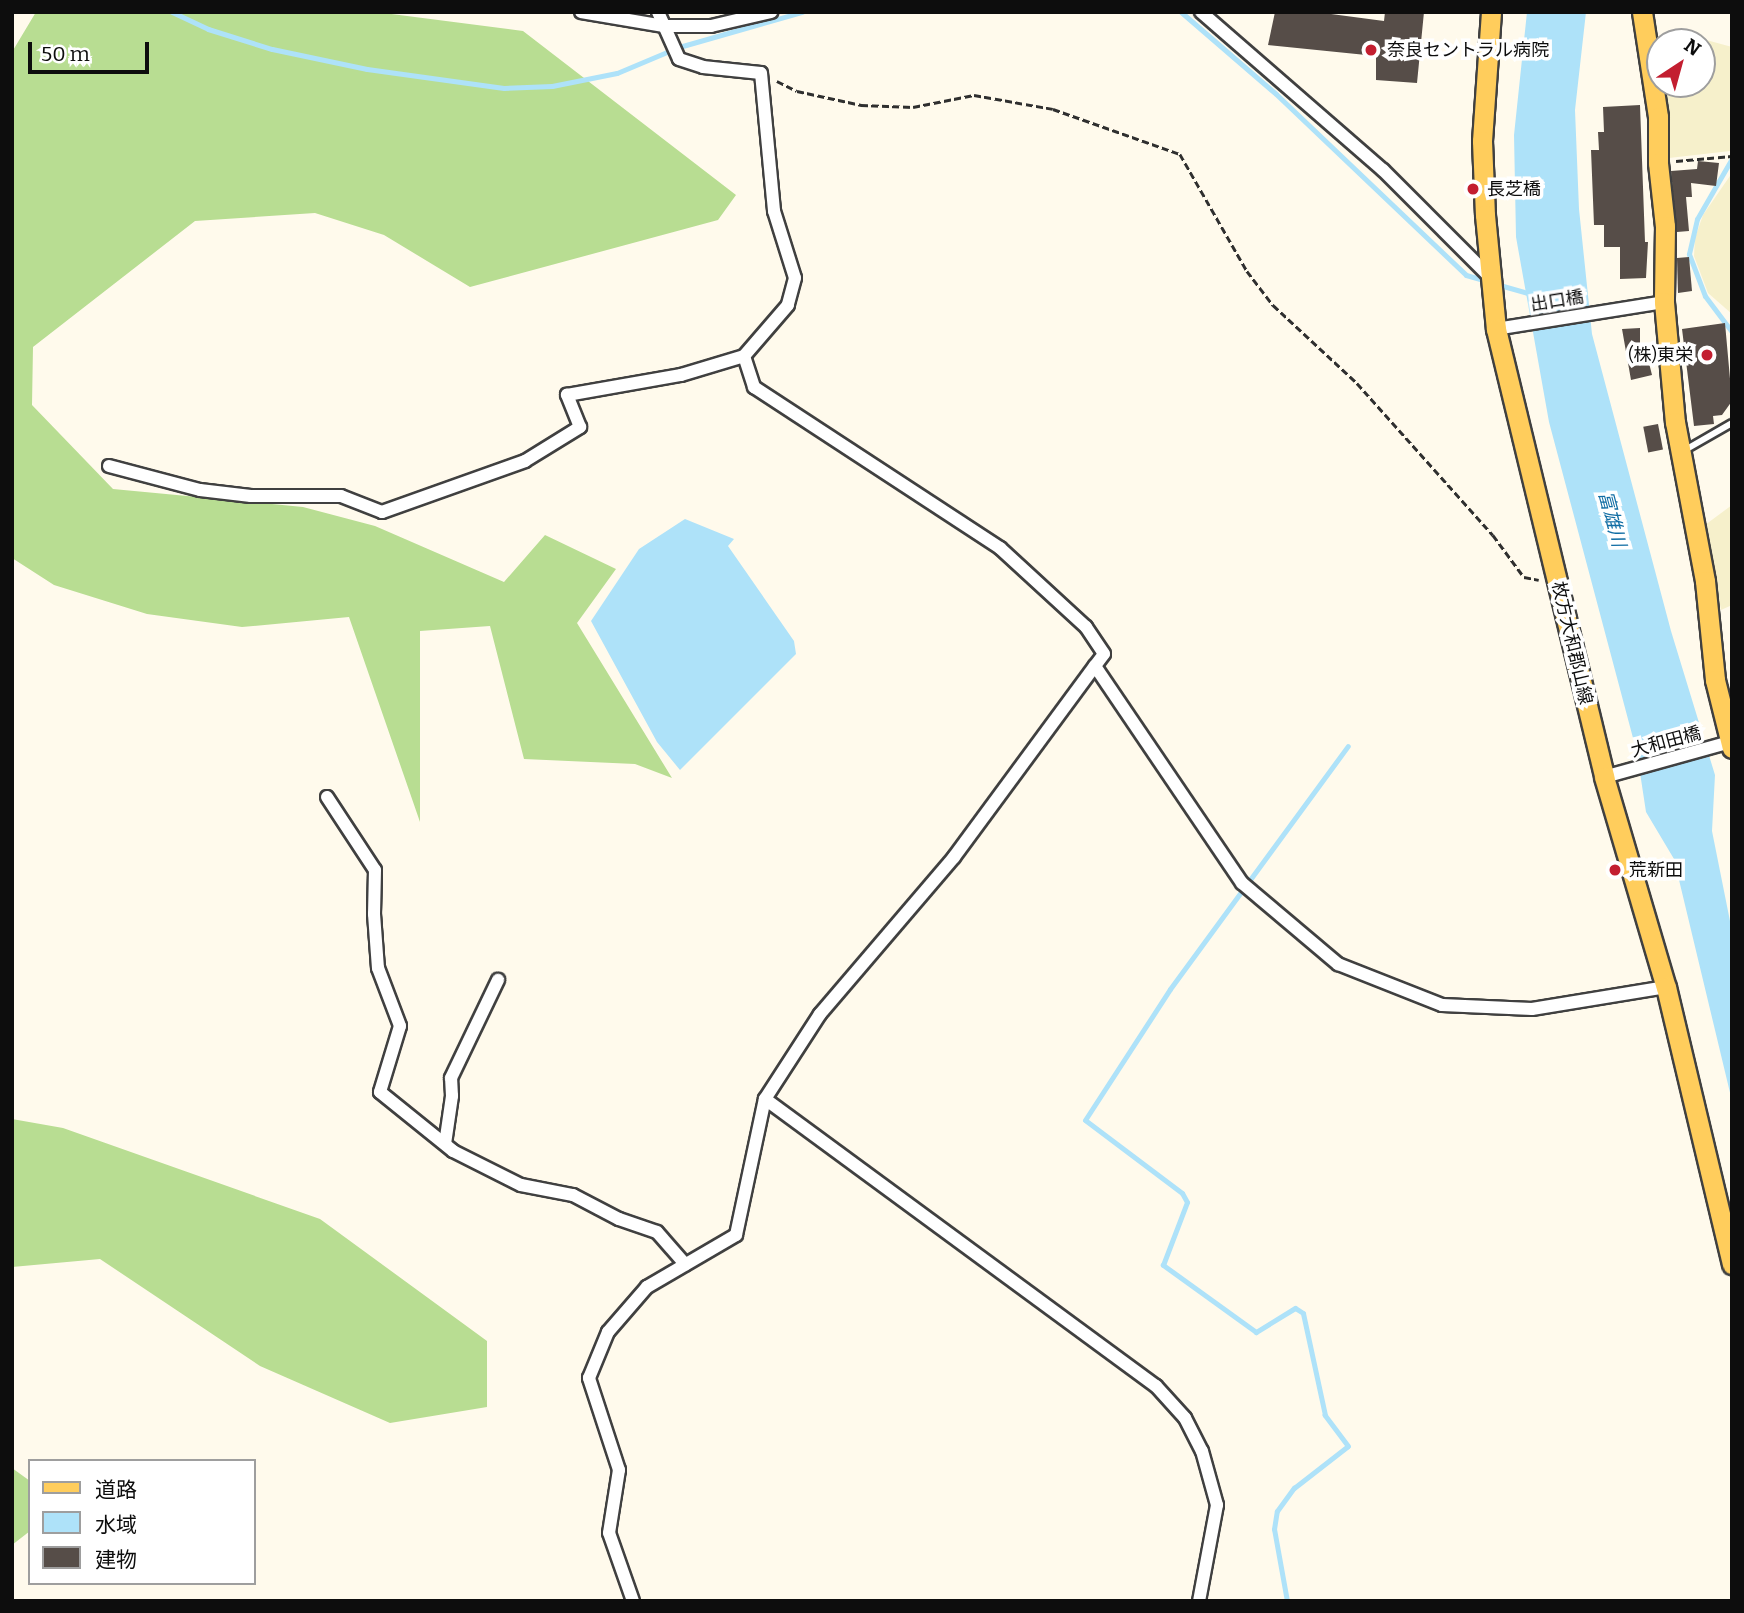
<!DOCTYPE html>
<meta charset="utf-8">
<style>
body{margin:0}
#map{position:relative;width:1744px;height:1613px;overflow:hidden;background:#fffaec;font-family:Bitter,"Noto Sans JP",serif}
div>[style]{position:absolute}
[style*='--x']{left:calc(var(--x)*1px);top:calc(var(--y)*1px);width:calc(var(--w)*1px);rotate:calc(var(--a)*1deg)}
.farmland>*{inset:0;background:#f6f0cb}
.forest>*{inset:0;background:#b8dd92}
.water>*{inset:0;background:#aee2f9}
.stream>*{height:5px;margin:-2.5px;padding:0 2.5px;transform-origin:2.5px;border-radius:2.5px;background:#aee2f9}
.building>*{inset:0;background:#564d48;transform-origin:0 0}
.path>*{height:2.5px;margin-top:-1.25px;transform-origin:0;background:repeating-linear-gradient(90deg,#2f2f2f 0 7px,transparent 0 10.5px)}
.roads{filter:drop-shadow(2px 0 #404040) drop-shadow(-2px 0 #404040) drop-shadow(0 2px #404040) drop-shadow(0 -2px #404040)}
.service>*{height:6px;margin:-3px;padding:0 3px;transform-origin:3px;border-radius:3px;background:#fff}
.minor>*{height:12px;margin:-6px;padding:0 6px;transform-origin:6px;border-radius:6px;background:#fff}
.primary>*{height:19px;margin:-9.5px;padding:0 9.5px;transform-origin:9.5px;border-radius:9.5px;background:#ffcd5c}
.dots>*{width:19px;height:19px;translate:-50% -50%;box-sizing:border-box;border:4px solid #fff;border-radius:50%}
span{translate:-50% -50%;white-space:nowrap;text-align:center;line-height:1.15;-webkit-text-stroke:7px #fff;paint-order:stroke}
.poi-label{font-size:18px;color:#0d0d0d}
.left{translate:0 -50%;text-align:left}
.right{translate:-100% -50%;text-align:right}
.street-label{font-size:18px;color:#0d0d0d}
.water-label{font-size:19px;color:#106da4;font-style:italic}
.frame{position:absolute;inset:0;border:14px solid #0d0d0d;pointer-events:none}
.legend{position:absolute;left:28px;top:1459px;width:228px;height:126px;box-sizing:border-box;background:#fff;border:2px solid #9e9e9e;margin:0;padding:9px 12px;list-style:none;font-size:21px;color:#0d0d0d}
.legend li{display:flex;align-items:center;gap:14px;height:35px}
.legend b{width:35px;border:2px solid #9e9e9e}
.north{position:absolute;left:1646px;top:28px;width:70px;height:70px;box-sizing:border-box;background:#fff;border:2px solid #9e9e9e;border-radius:50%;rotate:36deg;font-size:19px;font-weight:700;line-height:28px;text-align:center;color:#0d0d0d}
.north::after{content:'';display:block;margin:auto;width:24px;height:32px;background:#c31e30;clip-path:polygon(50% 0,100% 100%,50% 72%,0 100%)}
.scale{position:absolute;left:28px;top:42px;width:121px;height:32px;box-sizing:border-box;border:4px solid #0d0d0d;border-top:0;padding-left:9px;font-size:21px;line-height:24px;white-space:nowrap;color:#0d0d0d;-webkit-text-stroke:5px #fff;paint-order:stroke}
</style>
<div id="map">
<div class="farmland">
<i style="clip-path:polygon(1677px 32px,1732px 47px,1730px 151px,1669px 158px,1665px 85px,1687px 87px,1688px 84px,1702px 84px,1702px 42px,1677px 42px)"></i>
<i style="clip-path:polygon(1732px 173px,1732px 314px,1708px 293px,1694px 256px,1695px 238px,1703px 215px)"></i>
<i style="clip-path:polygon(1732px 505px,1732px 605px,1721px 610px,1705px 525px)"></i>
</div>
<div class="forest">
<i style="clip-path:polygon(36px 12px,376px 12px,523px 31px,736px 195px,718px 220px,470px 287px,384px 235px,315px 213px,195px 221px,33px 347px,32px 405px,113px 489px,303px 507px,375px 526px,504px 582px,545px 535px,616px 569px,577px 623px,672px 778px,635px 764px,524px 759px,490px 626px,420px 631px,420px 822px,349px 617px,242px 627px,147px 614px,54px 585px,12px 558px,12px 52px)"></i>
<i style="clip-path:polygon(12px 1119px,63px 1128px,320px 1219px,487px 1341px,487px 1407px,390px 1423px,260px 1366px,100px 1259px,12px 1267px)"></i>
<i style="clip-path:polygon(12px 1468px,30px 1481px,30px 1531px,12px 1545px)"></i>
</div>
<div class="water">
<i style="clip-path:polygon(1527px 12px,1586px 12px,1575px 110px,1579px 209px,1592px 334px,1671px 631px,1715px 775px,1712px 831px,1732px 931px,1732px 1101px,1674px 859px,1646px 812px,1637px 753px,1549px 422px,1516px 237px,1514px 135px)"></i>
<i style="clip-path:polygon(685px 519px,734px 539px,728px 546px,794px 641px,796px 654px,680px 770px,657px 742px,591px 621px,639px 549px)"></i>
</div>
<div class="stream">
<i style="--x:172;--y:12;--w:40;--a:25"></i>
<i style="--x:208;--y:29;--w:67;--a:17.4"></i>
<i style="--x:272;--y:49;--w:97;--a:11.9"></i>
<i style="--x:367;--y:69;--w:138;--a:7.9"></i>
<i style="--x:504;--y:88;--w:48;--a:-2.4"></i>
<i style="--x:552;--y:86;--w:66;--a:-11.3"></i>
<i style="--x:617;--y:73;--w:67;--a:-22.8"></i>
<i style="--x:679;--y:47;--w:128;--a:-15.9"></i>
<i style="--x:1181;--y:12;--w:125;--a:40.8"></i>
<i style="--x:1276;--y:94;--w:262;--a:43.6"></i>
<i style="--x:1466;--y:275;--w:22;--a:16"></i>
<i style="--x:1731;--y:160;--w:68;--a:120"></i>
<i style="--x:1697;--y:219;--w:36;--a:103"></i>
<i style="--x:1689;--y:254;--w:45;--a:69.1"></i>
<i style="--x:1705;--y:296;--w:45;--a:53.1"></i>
<i style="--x:1496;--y:284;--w:35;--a:16"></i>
<i style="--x:1287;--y:1601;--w:73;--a:-100.2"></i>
<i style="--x:1274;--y:1529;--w:18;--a:-81"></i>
<i style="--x:1277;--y:1511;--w:29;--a:-54"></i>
<i style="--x:1294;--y:1488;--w:68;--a:-37.9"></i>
<i style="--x:1348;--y:1446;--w:39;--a:-127"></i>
<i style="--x:1325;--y:1415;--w:104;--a:-102.2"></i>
<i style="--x:1303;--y:1313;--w:9;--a:-148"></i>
<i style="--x:1295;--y:1308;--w:46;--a:148.4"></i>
<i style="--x:1256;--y:1332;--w:115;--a:-144.2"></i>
<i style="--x:1163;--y:1265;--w:67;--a:-69.1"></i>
<i style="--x:1187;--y:1202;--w:10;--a:-119"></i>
<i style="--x:1182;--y:1193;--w:121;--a:-143"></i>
<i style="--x:1085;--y:1120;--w:156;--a:-57"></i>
<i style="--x:1170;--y:989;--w:301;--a:-53.8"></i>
</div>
<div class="building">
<i style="clip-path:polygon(1275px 12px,1316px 12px,1384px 21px,1385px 12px,1424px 12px,1417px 83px,1376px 80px,1376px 56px,1268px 45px)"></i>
<i style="clip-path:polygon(1640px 105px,1645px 242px,1648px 242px,1646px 278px,1620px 279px,1620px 247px,1604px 247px,1604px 225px,1594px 225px,1591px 150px,1599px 150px,1598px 132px,1604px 132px,1603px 107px)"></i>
<i style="clip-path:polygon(1698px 161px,1719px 163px,1716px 186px,1691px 183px,1692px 197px,1686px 197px,1689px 231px,1677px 232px,1671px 171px,1697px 169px)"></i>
<i style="clip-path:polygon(1689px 257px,1692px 291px,1678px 293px,1677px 258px)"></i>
<i style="clip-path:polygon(1725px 323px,1732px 401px,1722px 415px,1713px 416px,1714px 424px,1694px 426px,1682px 329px)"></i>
<i style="clip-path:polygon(1640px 328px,1640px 344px,1644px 343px,1652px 375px,1631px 380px,1622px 329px)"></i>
<i style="left:1658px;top:424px;width:26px;height:15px;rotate:79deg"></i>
</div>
<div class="path">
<i style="--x:777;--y:81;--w:22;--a:27"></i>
<i style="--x:797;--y:91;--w:66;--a:12.3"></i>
<i style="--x:861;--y:105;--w:52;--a:2.2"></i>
<i style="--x:913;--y:107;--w:62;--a:-11.1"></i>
<i style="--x:974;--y:95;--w:80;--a:10"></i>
<i style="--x:1053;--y:109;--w:135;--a:19.5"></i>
<i style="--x:1180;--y:154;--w:135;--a:60.2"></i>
<i style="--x:1247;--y:271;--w:43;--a:52.6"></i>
<i style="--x:1273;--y:305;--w:115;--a:42.9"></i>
<i style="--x:1357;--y:383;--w:204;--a:48.2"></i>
<i style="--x:1493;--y:535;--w:52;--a:53.6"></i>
<i style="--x:1524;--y:577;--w:15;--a:11"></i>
<i style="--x:1676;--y:161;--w:56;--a:-5.1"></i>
</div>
<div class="roads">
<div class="service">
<i style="--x:1685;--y:450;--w:54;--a:-29.9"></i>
</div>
<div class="minor">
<i style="--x:581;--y:12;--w:84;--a:9.6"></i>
<i style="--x:664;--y:26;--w:47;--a:0"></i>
<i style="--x:711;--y:26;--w:62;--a:-13.1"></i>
<i style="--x:658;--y:12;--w:51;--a:65.9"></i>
<i style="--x:679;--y:59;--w:25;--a:18"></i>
<i style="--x:703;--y:67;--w:58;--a:5.9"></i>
<i style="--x:761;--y:73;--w:139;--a:84.6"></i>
<i style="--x:774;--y:211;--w:70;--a:72.6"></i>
<i style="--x:795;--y:278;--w:28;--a:105"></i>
<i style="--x:788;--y:305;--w:67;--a:130.8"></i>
<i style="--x:744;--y:356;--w:33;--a:72"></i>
<i style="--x:754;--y:387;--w:294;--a:33.2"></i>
<i style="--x:1000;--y:548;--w:117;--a:42.6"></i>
<i style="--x:1086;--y:627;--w:32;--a:56"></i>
<i style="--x:1104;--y:654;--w:15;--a:127"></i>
<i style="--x:1095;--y:666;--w:262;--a:55.9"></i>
<i style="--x:1242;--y:883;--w:126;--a:40.2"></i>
<i style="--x:1338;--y:964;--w:112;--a:21.5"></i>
<i style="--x:1442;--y:1005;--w:90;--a:2.5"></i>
<i style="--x:1532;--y:1009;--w:136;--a:-9.3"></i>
<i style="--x:1201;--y:12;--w:241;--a:41"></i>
<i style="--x:1383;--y:170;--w:153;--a:45"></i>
<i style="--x:1496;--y:329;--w:170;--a:-9.1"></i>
<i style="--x:109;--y:466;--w:94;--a:14.8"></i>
<i style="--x:200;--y:490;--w:51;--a:6.7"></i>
<i style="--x:251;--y:496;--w:90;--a:0"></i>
<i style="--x:341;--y:496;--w:44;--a:21.3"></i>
<i style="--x:382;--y:512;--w:152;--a:-19.6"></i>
<i style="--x:525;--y:461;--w:65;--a:-31.7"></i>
<i style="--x:580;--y:427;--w:35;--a:-112"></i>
<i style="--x:567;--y:395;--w:116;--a:-10"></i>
<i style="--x:681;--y:375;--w:66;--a:-16.8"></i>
<i style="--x:1604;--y:777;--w:131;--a:-15.5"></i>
<i style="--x:327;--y:797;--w:87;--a:56.7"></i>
<i style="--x:375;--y:870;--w:44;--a:91.3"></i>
<i style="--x:374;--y:914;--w:54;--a:85.8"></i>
<i style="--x:378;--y:968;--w:62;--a:69.2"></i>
<i style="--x:400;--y:1026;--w:69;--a:106.9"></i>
<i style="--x:380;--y:1092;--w:94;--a:38.9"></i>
<i style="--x:453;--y:1151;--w:76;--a:26.6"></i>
<i style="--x:521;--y:1185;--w:53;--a:10.9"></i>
<i style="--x:573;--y:1195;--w:52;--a:27.6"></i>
<i style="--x:619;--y:1219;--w:40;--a:18.9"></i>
<i style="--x:657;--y:1232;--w:43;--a:48.8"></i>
<i style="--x:765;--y:1099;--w:485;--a:36.3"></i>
<i style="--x:1156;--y:1386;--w:43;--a:47.8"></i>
<i style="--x:1185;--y:1418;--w:37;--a:63"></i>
<i style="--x:1202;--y:1451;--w:56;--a:74.5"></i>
<i style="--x:1217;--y:1505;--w:98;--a:100.6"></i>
<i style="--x:445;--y:1144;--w:49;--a:-81.7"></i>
<i style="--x:452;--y:1096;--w:18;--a:-93"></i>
<i style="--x:451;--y:1078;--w:109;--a:-64.4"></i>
<i style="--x:633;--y:1601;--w:72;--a:-109.4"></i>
<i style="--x:609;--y:1533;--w:64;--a:-81"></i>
<i style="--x:619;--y:1470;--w:97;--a:-108.1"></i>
<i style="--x:589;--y:1378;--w:50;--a:-67.6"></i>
<i style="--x:608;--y:1332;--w:60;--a:-49.1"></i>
<i style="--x:647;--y:1287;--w:103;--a:-30.3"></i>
<i style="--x:736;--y:1235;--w:139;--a:-78"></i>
<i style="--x:765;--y:1099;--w:101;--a:-57.1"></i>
<i style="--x:820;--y:1014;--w:206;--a:-49.5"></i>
<i style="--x:954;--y:857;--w:237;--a:-53.6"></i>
</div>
<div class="primary">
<i style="--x:1491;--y:12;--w:129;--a:94"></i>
<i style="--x:1482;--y:141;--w:74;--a:87.7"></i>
<i style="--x:1485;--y:215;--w:115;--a:84.5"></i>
<i style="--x:1496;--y:329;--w:461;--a:76.4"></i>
<i style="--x:1604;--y:777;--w:219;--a:73.6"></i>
<i style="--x:1666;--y:987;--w:285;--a:76.6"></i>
<i style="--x:1642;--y:12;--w:106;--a:81.3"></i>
<i style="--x:1658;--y:117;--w:46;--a:90"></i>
<i style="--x:1658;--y:163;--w:63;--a:83.7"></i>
<i style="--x:1665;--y:226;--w:76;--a:90.8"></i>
<i style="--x:1664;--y:302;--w:121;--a:84.8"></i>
<i style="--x:1675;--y:422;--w:162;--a:79.3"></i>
<i style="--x:1705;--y:581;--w:100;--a:84.2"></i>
<i style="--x:1715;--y:680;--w:70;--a:76"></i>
</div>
</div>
<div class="dots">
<i style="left:1371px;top:50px;background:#c31e30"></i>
<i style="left:1473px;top:189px;background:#c31e30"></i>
<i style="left:1707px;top:355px;background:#c31e30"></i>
<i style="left:1615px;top:870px;background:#c31e30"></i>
</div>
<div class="poi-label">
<span class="left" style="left:1387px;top:50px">奈良セントラル病院</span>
<span class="left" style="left:1487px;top:189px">長芝橋</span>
<span class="right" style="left:1693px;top:355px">(株)東栄</span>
<span class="left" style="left:1629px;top:870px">荒新田</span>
</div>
<div class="street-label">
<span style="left:1557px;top:301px;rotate:-9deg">出口橋</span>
<span style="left:1572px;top:643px;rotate:77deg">枚方大和郡山線</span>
<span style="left:1666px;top:742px;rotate:-15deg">大和田橋</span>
</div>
<div class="water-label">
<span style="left:1612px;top:519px;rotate:75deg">富雄川</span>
</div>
<div class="frame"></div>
<ul class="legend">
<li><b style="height:9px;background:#ffcd5c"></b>道路</li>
<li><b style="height:19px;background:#aee2f9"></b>水域</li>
<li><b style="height:19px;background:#564d48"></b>建物</li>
</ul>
<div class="north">N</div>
<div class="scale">50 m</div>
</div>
